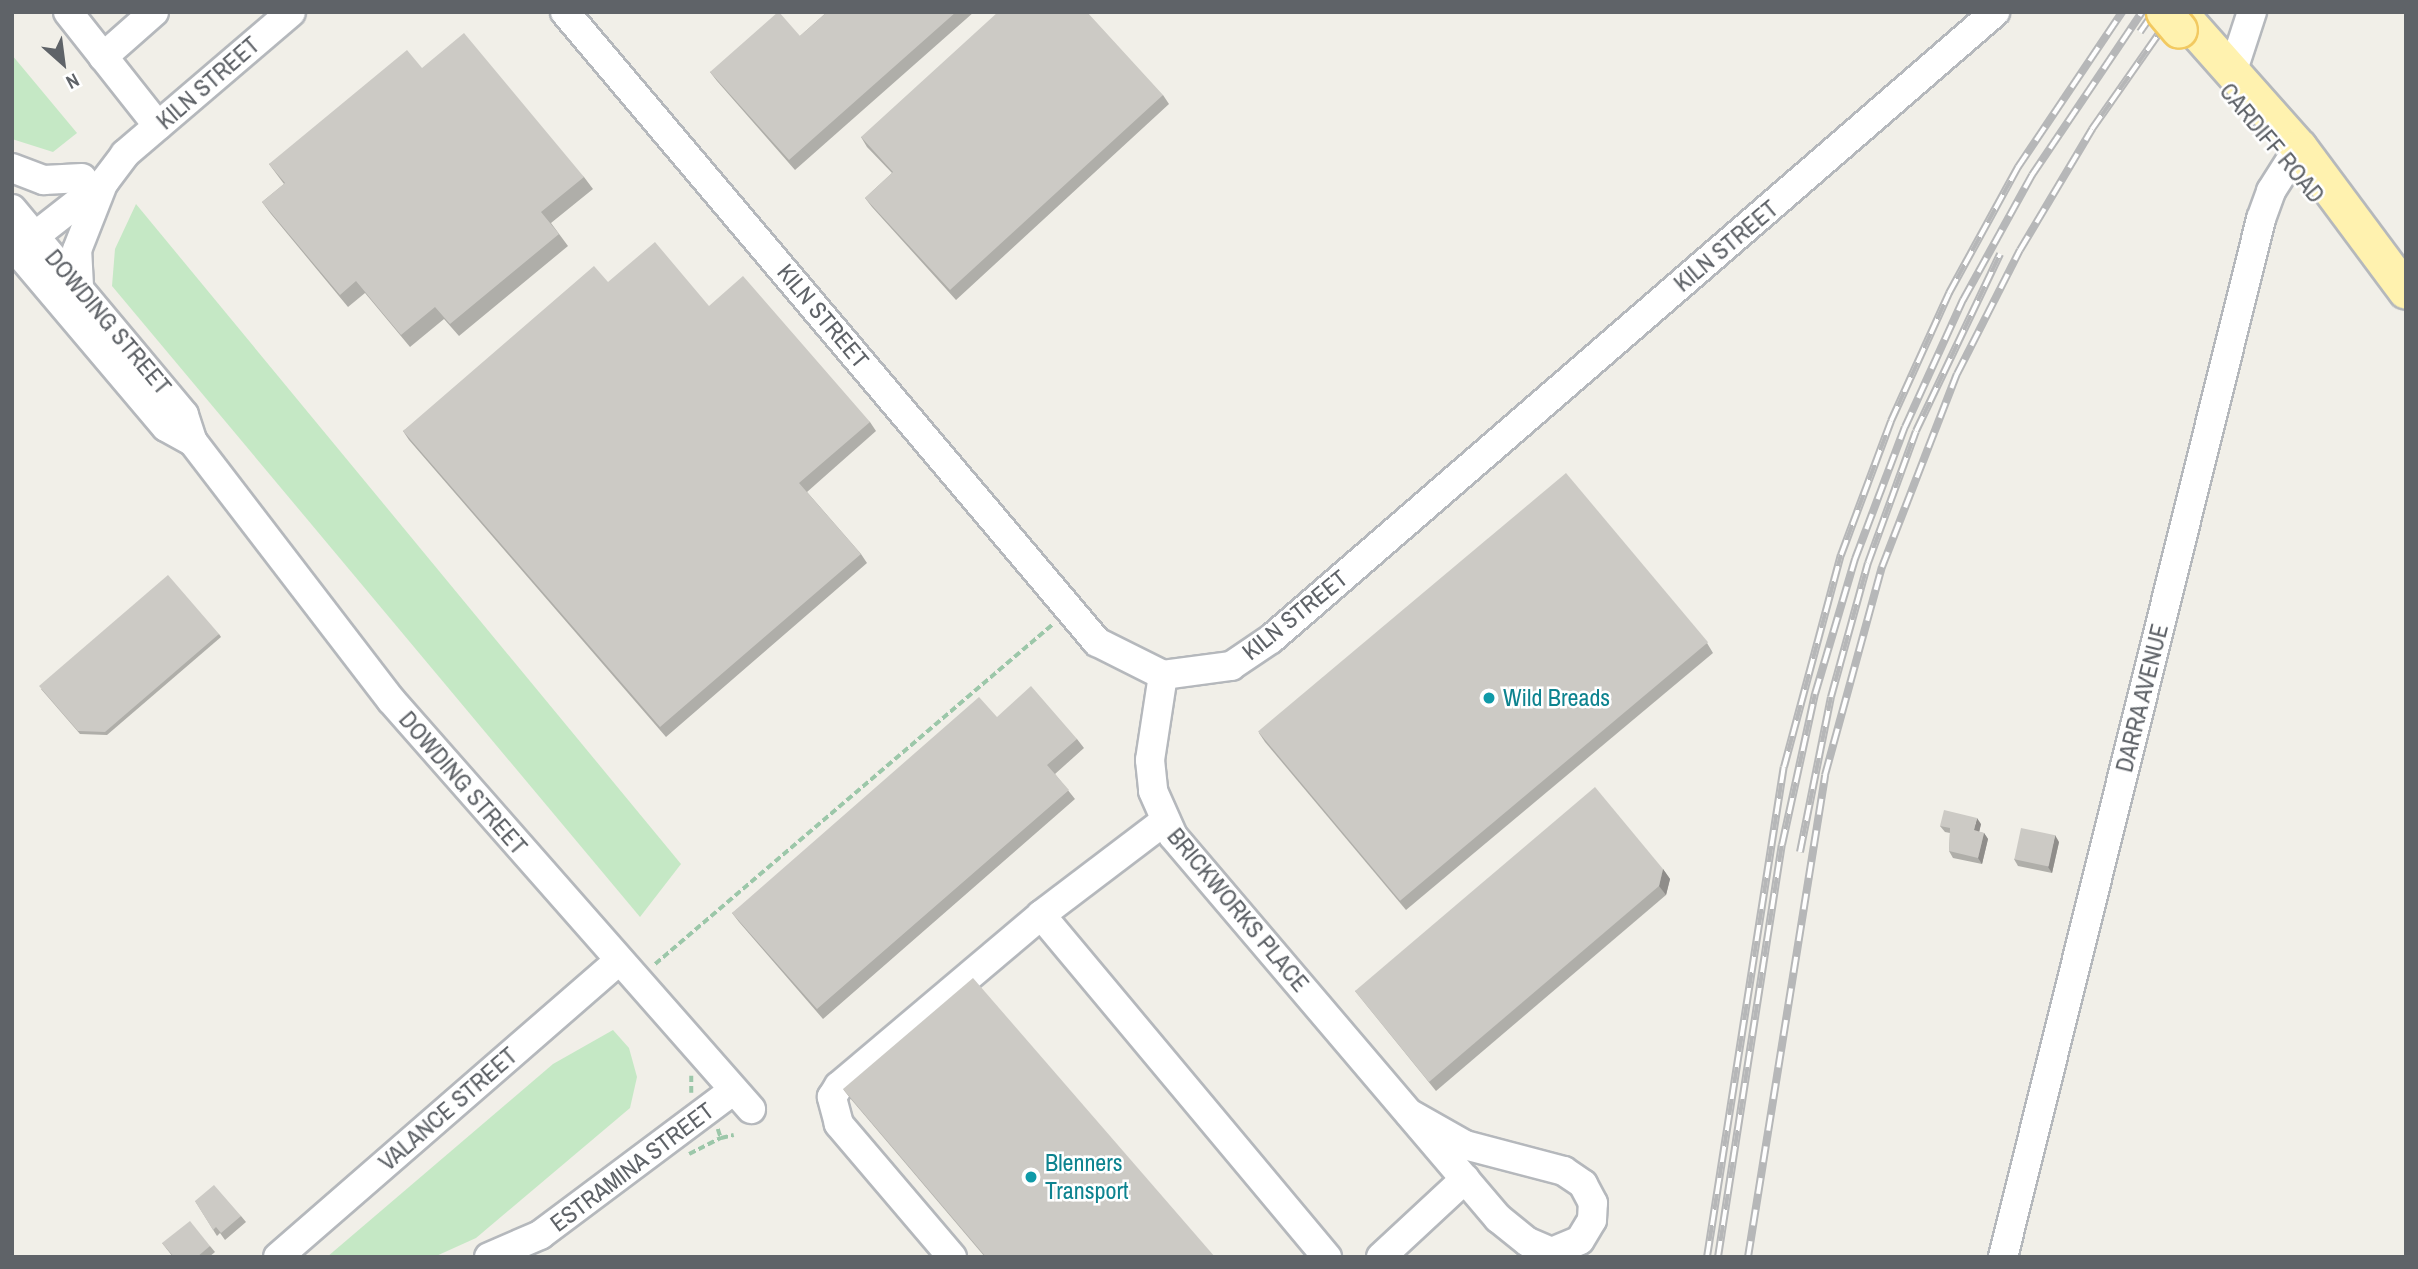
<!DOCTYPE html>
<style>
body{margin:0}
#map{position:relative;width:2418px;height:1269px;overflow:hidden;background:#f1efe8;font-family:"Archivo Narrow",sans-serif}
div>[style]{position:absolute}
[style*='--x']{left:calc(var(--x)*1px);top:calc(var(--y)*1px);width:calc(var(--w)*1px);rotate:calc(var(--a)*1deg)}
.green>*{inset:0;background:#c5e8c5}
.path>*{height:3.5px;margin-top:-1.75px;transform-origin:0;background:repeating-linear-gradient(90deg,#9cc7a9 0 7px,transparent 0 10.5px)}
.roads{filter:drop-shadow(2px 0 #b5b8bc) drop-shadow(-2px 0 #b5b8bc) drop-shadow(0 2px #b5b8bc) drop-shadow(0 -2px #b5b8bc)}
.minor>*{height:28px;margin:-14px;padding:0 14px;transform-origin:14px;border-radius:14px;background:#fff}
.major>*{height:35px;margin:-17.5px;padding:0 17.5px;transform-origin:17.5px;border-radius:17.5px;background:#fff2af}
.rail>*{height:8px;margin-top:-4px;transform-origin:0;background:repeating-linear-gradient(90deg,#fff 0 16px,#b6b7b8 0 32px);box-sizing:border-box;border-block:2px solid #b6b7b8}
.bridges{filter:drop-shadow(2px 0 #f2c960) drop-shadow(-2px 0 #f2c960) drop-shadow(0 2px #f2c960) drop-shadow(0 -2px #f2c960)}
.major-bridge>*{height:35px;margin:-17.5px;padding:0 17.5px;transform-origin:17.5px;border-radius:17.5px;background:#fff2af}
.wall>*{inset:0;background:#afaea9}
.shaded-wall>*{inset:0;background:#8f8d8a}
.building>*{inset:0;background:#cccac5;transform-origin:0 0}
.dots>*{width:19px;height:19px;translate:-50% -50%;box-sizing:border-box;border:4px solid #fff;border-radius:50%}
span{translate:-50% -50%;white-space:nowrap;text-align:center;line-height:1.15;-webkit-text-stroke:5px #fff;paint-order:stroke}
.street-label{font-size:24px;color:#5f6368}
.culture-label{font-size:24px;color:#0d838f}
.left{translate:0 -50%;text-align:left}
.frame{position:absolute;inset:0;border:14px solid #5f6368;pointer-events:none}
.north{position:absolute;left:28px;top:28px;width:70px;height:70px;-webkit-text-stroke:5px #fff;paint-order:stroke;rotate:152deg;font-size:19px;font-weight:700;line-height:28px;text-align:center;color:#5f6368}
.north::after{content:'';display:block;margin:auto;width:24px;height:32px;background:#5f6368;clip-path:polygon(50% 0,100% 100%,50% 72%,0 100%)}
</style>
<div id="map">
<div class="green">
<i style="clip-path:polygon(12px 55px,77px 133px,53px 152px,12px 139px)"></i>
<i style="clip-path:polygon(136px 204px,681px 864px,640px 917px,112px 286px,115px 249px)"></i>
<i style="clip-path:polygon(613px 1030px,629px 1048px,637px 1077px,630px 1108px,476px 1238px,434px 1257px,327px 1257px,553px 1064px)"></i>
</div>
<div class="path">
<i style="--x:655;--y:964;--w:523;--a:-40.51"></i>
<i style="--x:691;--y:1093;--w:17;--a:-90"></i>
<i style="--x:718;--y:1129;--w:9;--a:72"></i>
<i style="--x:721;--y:1138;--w:13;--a:-13"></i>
<i style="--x:689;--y:1154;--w:36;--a:-27"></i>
</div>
<div class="roads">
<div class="minor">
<i style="--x:68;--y:12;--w:145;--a:51.7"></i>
<i style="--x:565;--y:12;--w:825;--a:49.82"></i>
<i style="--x:1097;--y:642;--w:74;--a:26.6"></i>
<i style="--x:1163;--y:675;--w:69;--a:-7.5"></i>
<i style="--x:1231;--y:666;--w:48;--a:-34"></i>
<i style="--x:1271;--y:639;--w:958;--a:-40.89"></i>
<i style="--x:103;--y:57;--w:68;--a:-41.4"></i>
<i style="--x:2233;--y:70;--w:61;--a:-71.9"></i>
<i style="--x:12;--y:168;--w:34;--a:21"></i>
<i style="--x:44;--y:180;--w:38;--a:-3"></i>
<i style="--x:12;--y:209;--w:268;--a:50.1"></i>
<i style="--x:184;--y:415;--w:28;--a:72"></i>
<i style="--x:193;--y:442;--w:325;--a:52.5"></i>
<i style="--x:391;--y:700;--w:545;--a:48.65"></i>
<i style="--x:12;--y:245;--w:238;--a:49.8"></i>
<i style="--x:166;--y:427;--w:31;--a:29"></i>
<i style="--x:12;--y:254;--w:118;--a:-38.1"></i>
<i style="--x:105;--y:181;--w:34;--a:-53"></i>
<i style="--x:125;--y:154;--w:218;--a:-40.5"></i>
<i style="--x:79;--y:286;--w:36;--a:-93"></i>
<i style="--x:77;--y:250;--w:71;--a:-68.5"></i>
<i style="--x:1163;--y:675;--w:86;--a:98.7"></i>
<i style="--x:1150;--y:760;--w:31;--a:84"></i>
<i style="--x:1153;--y:791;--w:49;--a:66"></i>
<i style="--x:1173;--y:836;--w:502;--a:49.61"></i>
<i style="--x:1498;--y:1218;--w:38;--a:39"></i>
<i style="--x:1528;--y:1242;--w:26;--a:23"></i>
<i style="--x:1552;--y:1252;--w:30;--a:-23"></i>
<i style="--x:1580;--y:1240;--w:23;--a:-59"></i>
<i style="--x:1592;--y:1220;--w:17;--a:-87"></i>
<i style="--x:1593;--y:1203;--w:21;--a:-118"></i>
<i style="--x:1583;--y:1184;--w:23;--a:-146"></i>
<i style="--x:1564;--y:1171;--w:102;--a:-165.3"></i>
<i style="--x:1465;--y:1145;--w:64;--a:-150.3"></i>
<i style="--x:1041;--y:915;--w:446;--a:50.1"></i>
<i style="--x:278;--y:1257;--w:452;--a:-41"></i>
<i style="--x:489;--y:1257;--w:56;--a:-23.3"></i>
<i style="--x:540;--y:1235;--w:242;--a:-36.8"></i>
<i style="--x:952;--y:1257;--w:175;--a:-130.4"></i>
<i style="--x:839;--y:1124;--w:28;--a:-105"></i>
<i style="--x:832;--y:1097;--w:13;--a:-58"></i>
<i style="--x:839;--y:1086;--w:265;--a:-40.2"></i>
<i style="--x:1041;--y:915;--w:156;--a:-37.2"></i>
<i style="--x:1381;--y:1257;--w:115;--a:-42.9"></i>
<i style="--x:2003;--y:1257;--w:1070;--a:-76.04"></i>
<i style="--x:2261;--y:219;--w:30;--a:-70"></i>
<i style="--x:2271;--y:191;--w:52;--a:-57.5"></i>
</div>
<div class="major">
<i style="--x:2179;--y:12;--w:181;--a:48.4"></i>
<i style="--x:2299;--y:147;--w:179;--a:53.4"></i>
</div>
</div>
<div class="rail">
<i style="--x:2140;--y:32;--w:24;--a:-55"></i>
<i style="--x:1800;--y:852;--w:158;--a:-78.7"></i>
<i style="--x:1831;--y:697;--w:139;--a:-74.6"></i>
<i style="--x:1868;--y:563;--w:140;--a:-70"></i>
<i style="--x:1916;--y:431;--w:196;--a:-64.6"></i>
<i style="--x:1707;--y:1257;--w:496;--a:-81.1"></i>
<i style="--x:1784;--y:767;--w:220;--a:-75"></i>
<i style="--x:1841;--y:555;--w:143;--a:-69.5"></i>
<i style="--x:1891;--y:421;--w:141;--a:-65.6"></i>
<i style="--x:1949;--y:293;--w:144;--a:-61.3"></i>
<i style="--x:2018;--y:167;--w:187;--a:-56.1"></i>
<i style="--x:1718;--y:1257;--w:417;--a:-81.2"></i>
<i style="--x:1782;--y:845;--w:155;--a:-77.7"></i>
<i style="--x:1815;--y:694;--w:141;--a:-73.5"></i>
<i style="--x:1855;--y:559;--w:141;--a:-69.3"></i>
<i style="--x:1905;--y:427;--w:140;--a:-65.5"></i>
<i style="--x:1963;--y:300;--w:143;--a:-61.1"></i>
<i style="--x:2032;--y:175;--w:197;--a:-56"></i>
<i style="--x:1748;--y:1257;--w:488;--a:-80.9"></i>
<i style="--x:1825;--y:775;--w:216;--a:-74.7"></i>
<i style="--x:1882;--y:567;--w:207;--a:-68.8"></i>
<i style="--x:1957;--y:374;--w:139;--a:-63.1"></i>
<i style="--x:2020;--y:250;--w:141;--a:-59.2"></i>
<i style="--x:2092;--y:129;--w:143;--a:-55"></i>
</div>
<div class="bridges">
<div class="major-bridge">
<i style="--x:2164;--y:12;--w:23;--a:50"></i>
</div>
</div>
<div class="wall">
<i style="clip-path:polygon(827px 12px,974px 12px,795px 170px,717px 81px,710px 72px,800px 36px)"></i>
<i style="clip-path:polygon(422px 68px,584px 177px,593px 189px,551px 223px,568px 246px,459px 336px,444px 319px,410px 347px,365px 293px,348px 307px,271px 214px,262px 202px,284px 184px,269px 164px)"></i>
<i style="clip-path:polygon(1163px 95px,1169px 104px,956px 300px,872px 207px,865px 198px,892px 173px,867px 147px,861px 137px)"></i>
<i style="clip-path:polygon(608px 282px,870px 422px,876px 431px,807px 492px,861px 554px,867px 563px,666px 737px,409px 440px,403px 431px)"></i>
<i style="clip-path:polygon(219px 634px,221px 637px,107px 735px,80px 734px,41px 689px)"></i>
<i style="clip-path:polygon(1707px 643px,1713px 653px,1406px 910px,1265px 742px,1259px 733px)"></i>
<i style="clip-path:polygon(997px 717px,1077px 739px,1084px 748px,1055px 774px,1075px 799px,823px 1019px,739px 922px,732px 913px)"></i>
<i style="clip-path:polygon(1981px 824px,1979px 832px,1984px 833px,1988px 839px,1982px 864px,1953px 858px,1949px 851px,1950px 833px,1945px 832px,1940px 826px)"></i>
<i style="clip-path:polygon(2059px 842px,2052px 873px,2018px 866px,2014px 859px)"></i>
<i style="clip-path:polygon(1663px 869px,1670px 879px,1666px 895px,1436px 1091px,1355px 991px)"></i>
<i style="clip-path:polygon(843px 1089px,1215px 1257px,985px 1257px,850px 1098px)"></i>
<i style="clip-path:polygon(195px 1201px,241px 1216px,246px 1222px,225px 1240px,220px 1233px,217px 1236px)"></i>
<i style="clip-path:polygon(162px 1243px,210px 1246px,215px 1252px,209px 1257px,173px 1257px)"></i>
</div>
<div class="shaded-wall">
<i style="clip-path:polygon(1977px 818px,1981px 824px,1978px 837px,1974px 830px)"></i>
<i style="clip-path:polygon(1984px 833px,1988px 839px,1982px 864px,1978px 858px)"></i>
<i style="clip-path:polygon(2055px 835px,2059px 842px,2052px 873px,2048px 867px)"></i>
<i style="clip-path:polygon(1663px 869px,1670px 879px,1666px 895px,1659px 886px)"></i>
</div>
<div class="building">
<i style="clip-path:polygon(778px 12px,779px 12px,800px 36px,827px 12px,956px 12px,789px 160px,710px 72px)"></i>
<i style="clip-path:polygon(998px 12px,1087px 12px,1163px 95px,950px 290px,865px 198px,893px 172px,861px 137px)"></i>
<i style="clip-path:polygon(464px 33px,584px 177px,541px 212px,559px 234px,450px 324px,435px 307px,401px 335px,356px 281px,340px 295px,262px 202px,285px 183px,269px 164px,407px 50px,422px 68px)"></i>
<i style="clip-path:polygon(655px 242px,709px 306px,743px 276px,870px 422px,799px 483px,861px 554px,660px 727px,403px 431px,594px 266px,608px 282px)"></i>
<i style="left:1566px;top:473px;width:221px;height:402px;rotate:50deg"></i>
<i style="clip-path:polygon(168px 575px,219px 634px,105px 732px,78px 731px,39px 686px)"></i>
<i style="clip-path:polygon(1031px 686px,1077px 739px,1047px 765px,1069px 790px,817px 1009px,732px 913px,979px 697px,997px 717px)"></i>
<i style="clip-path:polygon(1595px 787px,1663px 869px,1659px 886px,1429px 1082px,1355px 991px)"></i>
<i style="clip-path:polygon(1944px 810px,1977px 818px,1974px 830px,1984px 833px,1978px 858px,1949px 851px,1950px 828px,1940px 826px)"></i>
<i style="left:2021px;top:828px;width:35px;height:32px;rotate:12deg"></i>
<i style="clip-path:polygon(973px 978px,1215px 1257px,986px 1257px,843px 1089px)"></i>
<i style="clip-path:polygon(214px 1185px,241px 1216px,221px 1233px,216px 1227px,213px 1230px,195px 1201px)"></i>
<i style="clip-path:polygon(190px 1221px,210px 1246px,197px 1257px,174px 1257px,162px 1243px)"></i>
</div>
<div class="dots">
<i style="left:1489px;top:698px;background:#0f9aa8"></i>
<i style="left:1031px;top:1177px;background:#0f9aa8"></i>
</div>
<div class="street-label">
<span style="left:208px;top:83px;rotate:-41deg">KILN STREET</span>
<span style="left:2272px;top:143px;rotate:50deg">CARDIFF ROAD</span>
<span style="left:1726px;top:246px;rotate:-40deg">KILN STREET</span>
<span style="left:823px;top:316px;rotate:50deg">KILN STREET</span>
<span style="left:108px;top:322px;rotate:50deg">DOWDING STREET</span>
<span style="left:1295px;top:615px;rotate:-39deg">KILN STREET</span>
<span style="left:2142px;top:698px;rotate:-76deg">DARRA AVENUE</span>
<span style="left:463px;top:783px;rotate:49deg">DOWDING STREET</span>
<span style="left:1238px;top:910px;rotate:50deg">BRICKWORKS PLACE</span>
<span style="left:448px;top:1109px;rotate:-41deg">VALANCE STREET</span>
<span style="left:632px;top:1167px;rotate:-37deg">ESTRAMINA STREET</span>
</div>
<div class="culture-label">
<span class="left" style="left:1503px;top:698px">Wild Breads</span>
<span class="left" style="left:1045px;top:1177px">Blenners<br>Transport</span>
</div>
<div class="frame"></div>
<div class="north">N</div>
</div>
